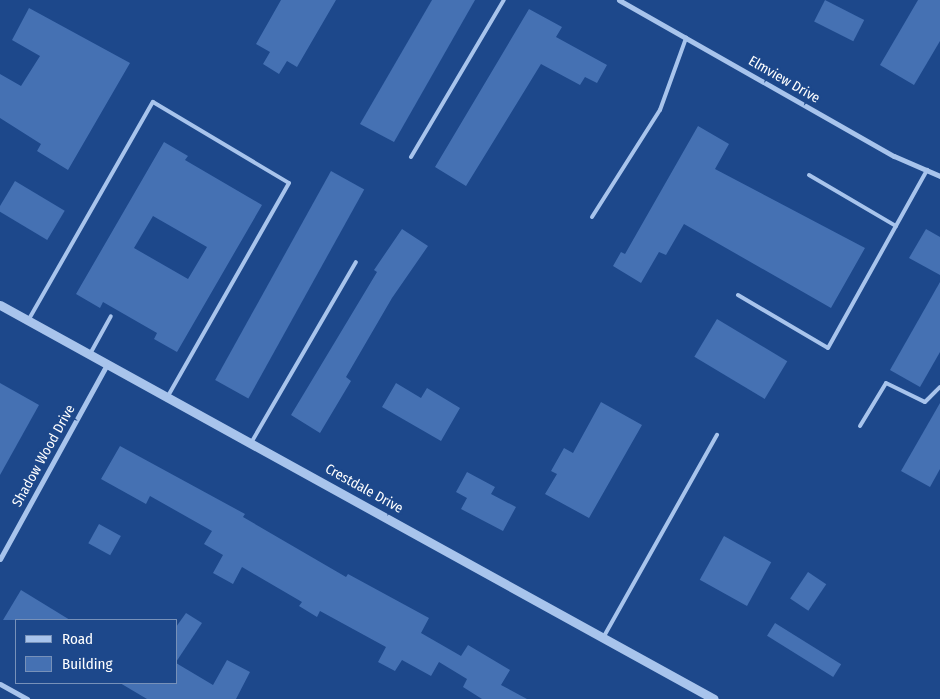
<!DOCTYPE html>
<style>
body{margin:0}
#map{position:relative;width:940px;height:699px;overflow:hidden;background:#1d488b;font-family:"Fira Sans Condensed",sans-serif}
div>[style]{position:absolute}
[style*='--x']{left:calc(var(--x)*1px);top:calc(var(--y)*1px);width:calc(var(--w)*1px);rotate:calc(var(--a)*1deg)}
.building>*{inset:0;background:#4571b3;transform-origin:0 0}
.service>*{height:4px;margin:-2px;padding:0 2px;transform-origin:2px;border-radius:2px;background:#a8c4ec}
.minor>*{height:5px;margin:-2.5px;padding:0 2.5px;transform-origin:2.5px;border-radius:2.5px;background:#a8c4ec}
.tertiary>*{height:9px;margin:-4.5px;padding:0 4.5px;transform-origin:4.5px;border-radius:4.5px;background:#a8c4ec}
span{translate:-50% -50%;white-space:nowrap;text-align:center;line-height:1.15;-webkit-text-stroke:5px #1d488b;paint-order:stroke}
.street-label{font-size:14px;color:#fff}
.legend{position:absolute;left:15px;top:619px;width:162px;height:65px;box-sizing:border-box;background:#1d488b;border:1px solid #7791b9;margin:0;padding:6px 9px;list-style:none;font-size:15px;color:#fff}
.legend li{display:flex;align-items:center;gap:10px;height:25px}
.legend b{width:25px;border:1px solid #7791b9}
</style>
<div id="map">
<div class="building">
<i style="clip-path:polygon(281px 0,336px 0,297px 67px,287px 61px,279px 74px,263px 64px,270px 52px,256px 44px)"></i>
<i style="clip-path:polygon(432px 0,475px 0,394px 142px,360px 124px)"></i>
<i style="left:825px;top:0;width:44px;height:24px;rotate:27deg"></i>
<i style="clip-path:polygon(918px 0,940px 0,940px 41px,914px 85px,880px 65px)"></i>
<i style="clip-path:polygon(29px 8px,130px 63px,68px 170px,37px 151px,41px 144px,0 118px,0 74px,21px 86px,40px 56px,12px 40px)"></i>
<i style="clip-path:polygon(529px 9px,562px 27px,556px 37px,607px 65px,597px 83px,585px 77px,580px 85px,541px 64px,466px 186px,435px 167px)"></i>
<i style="clip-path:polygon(698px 126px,729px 144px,715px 169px,865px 248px,831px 308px,684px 224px,666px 255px,659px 252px,641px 283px,613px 266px,621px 252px,625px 254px)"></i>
<i style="clip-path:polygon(evenodd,164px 142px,188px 156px,185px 160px,262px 205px,177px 352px,154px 339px,157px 333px,103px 302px,100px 308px,76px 294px,164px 142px,153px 216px,207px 247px,188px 279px,134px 248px,153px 216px)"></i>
<i style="left:331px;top:171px;width:38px;height:239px;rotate:29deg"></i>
<i style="left:15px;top:181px;width:58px;height:34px;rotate:31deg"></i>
<i style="clip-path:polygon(402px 229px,428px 246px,392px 298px,346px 377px,351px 381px,320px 433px,291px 415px,377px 272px,374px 270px)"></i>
<i style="clip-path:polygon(926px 229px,940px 237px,940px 275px,909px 258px)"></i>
<i style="clip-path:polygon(940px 282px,940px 352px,920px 387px,890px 370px)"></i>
<i style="left:717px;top:319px;width:82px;height:44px;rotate:31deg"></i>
<i style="clip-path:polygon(0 383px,39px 405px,0 475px)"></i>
<i style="clip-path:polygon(396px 383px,421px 398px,427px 388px,460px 408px,441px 441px,382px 407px)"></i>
<i style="clip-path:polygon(601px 402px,642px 425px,589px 518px,545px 494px,557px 474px,551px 471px,564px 448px,573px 453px)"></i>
<i style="clip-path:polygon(940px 403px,940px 469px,930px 487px,901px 471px)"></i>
<i style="clip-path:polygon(120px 446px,245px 514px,243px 517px,346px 577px,348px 574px,429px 618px,421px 633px,461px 656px,468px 645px,510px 670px,501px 685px,527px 699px,482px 699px,463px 687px,467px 679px,439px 662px,431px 676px,402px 660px,395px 671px,378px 662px,386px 647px,320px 611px,317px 617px,299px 606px,302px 602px,242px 567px,233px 584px,213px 573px,223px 555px,204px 544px,212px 531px,150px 496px,146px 504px,101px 479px)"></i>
<i style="clip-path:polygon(467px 472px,495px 487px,491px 494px,516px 507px,503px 531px,461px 509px,467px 498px,456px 492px)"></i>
<i style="left:99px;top:524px;width:25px;height:22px;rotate:29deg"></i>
<i style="left:724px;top:536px;width:54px;height:50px;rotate:29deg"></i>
<i style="left:808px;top:572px;width:22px;height:32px;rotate:34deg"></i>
<i style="clip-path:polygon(21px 590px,70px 620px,3px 620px)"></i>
<i style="clip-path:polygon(186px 613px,202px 623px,176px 662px,176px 627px)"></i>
<i style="left:775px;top:623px;width:78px;height:15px;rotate:32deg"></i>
<i style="clip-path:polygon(227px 660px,250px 672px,236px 699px,147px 699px,120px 683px,176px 683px,176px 663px,213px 685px)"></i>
</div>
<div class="service">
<i style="--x:411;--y:157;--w:182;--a:-59.4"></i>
<i style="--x:809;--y:175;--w:101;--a:30.4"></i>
<i style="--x:592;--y:217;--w:127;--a:-57.6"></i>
<i style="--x:660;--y:110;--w:77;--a:-70.1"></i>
<i style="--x:738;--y:295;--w:104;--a:30.5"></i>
<i style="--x:828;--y:348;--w:204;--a:-60.9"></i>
<i style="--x:29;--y:319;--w:250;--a:-60.3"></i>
<i style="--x:153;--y:102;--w:158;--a:30.8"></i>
<i style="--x:289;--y:183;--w:247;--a:119.6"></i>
<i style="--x:90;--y:354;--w:43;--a:-61.1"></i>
<i style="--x:860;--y:426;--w:50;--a:-58.8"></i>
<i style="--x:886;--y:383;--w:43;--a:26"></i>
<i style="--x:925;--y:402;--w:21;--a:-45"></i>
<i style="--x:251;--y:443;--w:209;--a:-59.9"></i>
<i style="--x:603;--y:638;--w:233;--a:-60.7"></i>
</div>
<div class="minor">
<i style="--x:619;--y:0;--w:316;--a:29.6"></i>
<i style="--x:894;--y:156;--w:50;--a:23.5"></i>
<i style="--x:0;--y:559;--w:222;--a:-61.2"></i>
<i style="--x:0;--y:684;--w:31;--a:29"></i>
</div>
<div class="tertiary">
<i style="--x:0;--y:305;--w:815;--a:28.89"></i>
</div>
<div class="street-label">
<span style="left:784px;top:80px;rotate:30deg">Elmview Drive</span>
<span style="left:44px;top:456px;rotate:-61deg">Shadow Wood Drive</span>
<span style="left:364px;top:489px;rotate:29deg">Crestdale Drive</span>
</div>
<ul class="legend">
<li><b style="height:6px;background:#a8c4ec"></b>Road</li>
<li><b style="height:14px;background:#4571b3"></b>Building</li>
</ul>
</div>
